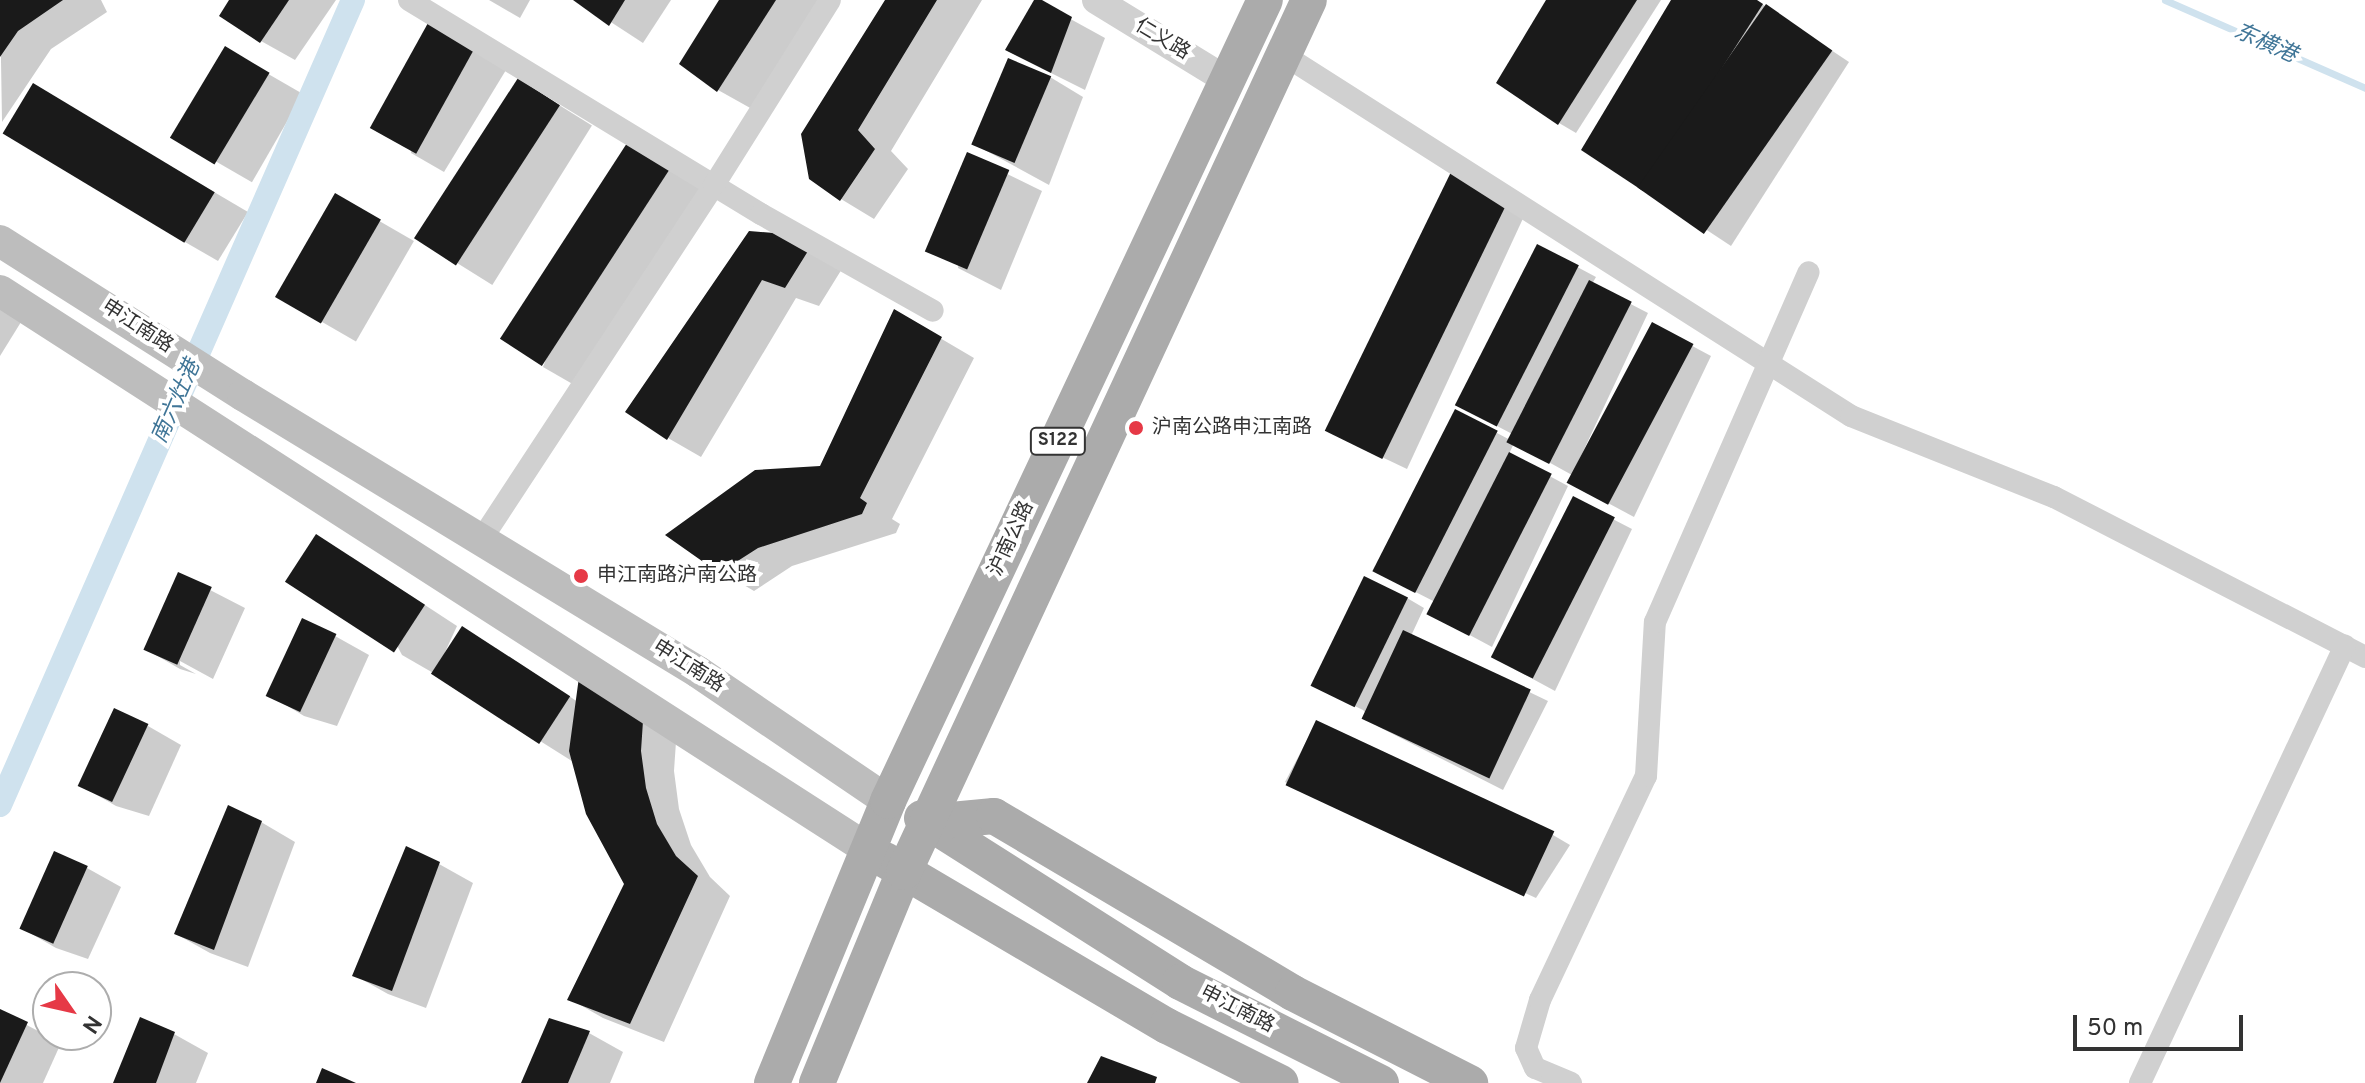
<!DOCTYPE html>
<meta charset="utf-8">
<style>
body{margin:0}
#map{position:relative;width:2365px;height:1083px;overflow:hidden;background:#fff;font-family:Overpass,"Noto Sans SC",sans-serif}
div>[style]{position:absolute}
[style*='--x']{left:calc(var(--x)*1px);top:calc(var(--y)*1px);width:calc(var(--w)*1px);rotate:calc(var(--a)*1deg)}
.shadow>*{inset:0;background:#0003;transform-origin:0 0}
.stream>*{height:7px;margin:-3.5px;padding:0 3.5px;transform-origin:3.5px;border-radius:3.5px;background:#cfe2ee}
.canal>*{height:24px;margin:-12px;padding:0 12px;transform-origin:12px;border-radius:12px;background:#cfe2ee}
.building>*{inset:0;background:#1a1a1a;transform-origin:0 0}
.minor>*{height:22px;margin:-11px;padding:0 11px;transform-origin:11px;border-radius:11px;background:#d0d0d0}
.tertiary>*{height:28px;margin:-14px;padding:0 14px;transform-origin:14px;border-radius:14px;background:#d0d0d0}
.secondary>*{height:32px;margin:-16px;padding:0 16px;transform-origin:16px;border-radius:16px;background:#bdbdbd}
.primary>*{height:36px;margin:-18px;padding:0 18px;transform-origin:18px;border-radius:18px;background:#ababab}
.dots>*{width:22px;height:22px;translate:-50% -50%;box-sizing:border-box;border:4px solid #fff;border-radius:50%}
span{translate:-50% -50%;white-space:nowrap;text-align:center;line-height:1.15;-webkit-text-stroke:8px #fff;paint-order:stroke}
.shield-label span{padding:2px 6px;background:#fff;border:2px solid;border-radius:6px;-webkit-text-stroke-width:0}
.shield-label{font-size:18px;color:#333;font-weight:700}
.street-label{font-size:20px;color:#333}
.poi-label{font-size:20px;color:#333}
.left{translate:0 -50%;text-align:left}
.water-label{font-size:22px;color:#3f7597;font-style:italic}
.north{position:absolute;left:32px;top:971px;width:80px;height:80px;box-sizing:border-box;background:#fff;border:2px solid #adadad;border-radius:50%;rotate:124deg;font-size:22px;font-weight:700;line-height:32px;text-align:center;color:#333}
.north::after{content:'';display:block;margin:auto;width:28px;height:36px;background:#e63946;clip-path:polygon(50% 0,100% 100%,50% 72%,0 100%)}
.scale{position:absolute;left:2073px;top:1015px;width:170px;height:36px;box-sizing:border-box;border:4px solid #333;border-top:0;padding-left:10px;font-size:24px;line-height:28px;white-space:nowrap;color:#333;-webkit-text-stroke:6px #fff;paint-order:stroke}
</style>
<div id="map">
<div class="shadow">
<i style="clip-path:polygon(0 0,101px 0,107px 12px,51px 49px,2px 122px)"></i>
<i style="clip-path:polygon(232px 0,336px 0,295px 60px,261px 41px)"></i>
<i style="clip-path:polygon(489px 0,530px 0,520px 18px)"></i>
<i style="clip-path:polygon(577px 0,671px 0,643px 43px)"></i>
<i style="clip-path:polygon(722px 0,821px 0,752px 109px,718px 90px)"></i>
<i style="clip-path:polygon(888px 0,982px 0,891px 151px,908px 169px,874px 219px,841px 199px)"></i>
<i style="clip-path:polygon(1036px 0,1105px 38px,1085px 90px,1041px 68px)"></i>
<i style="clip-path:polygon(1548px 0,1661px 0,1576px 133px,1559px 123px)"></i>
<i style="clip-path:polygon(1673px 0,1756px 0,1849px 62px,1731px 246px,1584px 149px)"></i>
<i style="clip-path:polygon(429px 25px,506px 70px,444px 172px,411px 153px)"></i>
<i style="left:225px;top:49px;width:90px;height:102px;rotate:30deg"></i>
<i style="clip-path:polygon(1050px 77px,1083px 97px,1049px 185px,972px 143px)"></i>
<i style="left:519px;top:80px;width:86px;height:188px;rotate:32deg"></i>
<i style="clip-path:polygon(34px 86px,248px 212px,218px 261px,185px 242px)"></i>
<i style="clip-path:polygon(630px 143px,703px 188px,576px 386px,543px 367px)"></i>
<i style="clip-path:polygon(968px 155px,1042px 191px,1001px 290px,958px 268px)"></i>
<i style="clip-path:polygon(1452px 175px,1526px 212px,1407px 469px,1346px 440px)"></i>
<i style="left:336px;top:196px;width:90px;height:116px;rotate:30deg"></i>
<i style="clip-path:polygon(750px 233px,845px 264px,819px 306px,796px 298px,701px 457px,668px 438px)"></i>
<i style="clip-path:polygon(1538px 246px,1596px 277px,1592px 284px,1648px 313px,1572px 475px,1514px 443px,1509px 454px,1568px 486px,1492px 647px,1451px 625px,1439px 604px,1396px 582px,1497px 433px,1514px 442px,1516px 436px,1478px 416px)"></i>
<i style="clip-path:polygon(0 296px,26px 314px,0 356px)"></i>
<i style="clip-path:polygon(894px 311px,974px 358px,892px 519px,900px 524px,896px 533px,792px 566px,754px 591px,720px 571px,821px 468px)"></i>
<i style="clip-path:polygon(1653px 325px,1711px 356px,1634px 517px,1593px 495px)"></i>
<i style="clip-path:polygon(1574px 499px,1632px 529px,1555px 691px,1514px 669px)"></i>
<i style="clip-path:polygon(350px 556px,457px 626px,435px 674px,402px 655px)"></i>
<i style="clip-path:polygon(179px 574px,245px 608px,213px 679px,180px 661px,180px 665px,196px 674px,180px 669px,147px 650px)"></i>
<i style="clip-path:polygon(1407px 598px,1424px 608px,1411px 636px,1548px 701px,1503px 790px,1377px 726px,1363px 710px,1336px 697px)"></i>
<i style="clip-path:polygon(335px 636px,369px 655px,337px 726px,304px 716px,271px 696px)"></i>
<i style="clip-path:polygon(496px 648px,578px 702px,581px 680px,676px 742px,674px 771px,679px 809px,691px 845px,710px 877px,730px 896px,664px 1042px,603px 1018px,570px 999px,626px 884px,575px 763px,439px 677px)"></i>
<i style="clip-path:polygon(1316px 723px,1553px 835px,1570px 845px,1536px 898px,1302px 792px,1285px 782px)"></i>
<i style="clip-path:polygon(148px 726px,181px 745px,149px 816px,116px 806px,83px 787px)"></i>
<i style="clip-path:polygon(261px 822px,295px 842px,248px 967px,210px 953px,176px 934px)"></i>
<i style="clip-path:polygon(439px 864px,473px 883px,426px 1008px,388px 994px,354px 975px)"></i>
<i style="clip-path:polygon(87px 868px,121px 887px,88px 959px,56px 948px,23px 929px)"></i>
<i style="clip-path:polygon(0 1011px,61px 1043px,43px 1083px,0 1083px)"></i>
<i style="clip-path:polygon(589px 1033px,623px 1052px,610px 1083px,524px 1083px)"></i>
<i style="clip-path:polygon(174px 1034px,208px 1053px,196px 1083px,115px 1083px)"></i>
</div>
<div class="stream">
<i style="--x:2165;--y:0;--w:219;--a:23.7"></i>
</div>
<div class="canal">
<i style="--x:0;--y:805;--w:879;--a:-66.32"></i>
</div>
<div class="building">
<i style="clip-path:polygon(0 0,63px 0,18px 31px,0 57px)"></i>
<i style="clip-path:polygon(229px 0,289px 0,260px 43px,219px 16px)"></i>
<i style="clip-path:polygon(573px 0,625px 0,609px 26px)"></i>
<i style="clip-path:polygon(719px 0,776px 0,717px 92px,679px 64px)"></i>
<i style="clip-path:polygon(885px 0,937px 0,858px 130px,875px 149px,840px 201px,809px 179px,801px 134px)"></i>
<i style="clip-path:polygon(1034px 0,1042px 0,1072px 17px,1051px 73px,1005px 50px)"></i>
<i style="clip-path:polygon(1546px 0,1637px 0,1558px 125px,1496px 83px)"></i>
<i style="clip-path:polygon(1671px 0,1757px 0,1763px 4px,1643px 191px,1581px 150px)"></i>
<i style="left:1766px;top:4px;width:81px;height:224px;rotate:35deg"></i>
<i style="left:428px;top:23px;width:53px;height:120px;rotate:29deg"></i>
<i style="left:225px;top:46px;width:52px;height:107px;rotate:31deg"></i>
<i style="left:1008px;top:58px;width:47px;height:94px;rotate:23deg"></i>
<i style="left:518px;top:78px;width:50px;height:191px;rotate:33deg"></i>
<i style="left:33px;top:83px;width:212px;height:59px;rotate:31deg"></i>
<i style="left:629px;top:140px;width:50px;height:237px;rotate:33deg"></i>
<i style="left:967px;top:152px;width:46px;height:108px;rotate:23deg"></i>
<i style="left:1451px;top:172px;width:64px;height:288px;rotate:26deg"></i>
<i style="left:335px;top:193px;width:53px;height:120px;rotate:30deg"></i>
<i style="clip-path:polygon(749px 231px,786px 234px,813px 243px,785px 288px,762px 280px,667px 440px,625px 412px)"></i>
<i style="left:1537px;top:244px;width:47px;height:181px;rotate:27deg"></i>
<i style="left:1589px;top:280px;width:48px;height:182px;rotate:27deg"></i>
<i style="clip-path:polygon(894px 309px,942px 337px,860px 498px,867px 503px,862px 514px,758px 548px,719px 573px,665px 535px,755px 470px,820px 466px)"></i>
<i style="left:1652px;top:322px;width:47px;height:182px;rotate:28deg"></i>
<i style="left:1455px;top:409px;width:48px;height:182px;rotate:27deg"></i>
<i style="left:1509px;top:452px;width:48px;height:182px;rotate:27deg"></i>
<i style="left:1573px;top:496px;width:47px;height:181px;rotate:27deg"></i>
<i style="left:316px;top:534px;width:130px;height:57px;rotate:33deg"></i>
<i style="left:178px;top:572px;width:37px;height:85px;rotate:24deg"></i>
<i style="left:1364px;top:576px;width:49px;height:122px;rotate:26deg"></i>
<i style="left:302px;top:618px;width:38px;height:86px;rotate:25deg"></i>
<i style="left:462px;top:626px;width:129px;height:57px;rotate:33deg"></i>
<i style="left:1403px;top:630px;width:141px;height:98px;rotate:25deg"></i>
<i style="clip-path:polygon(579px 677px,643px 721px,641px 751px,646px 788px,657px 824px,676px 856px,698px 876px,630px 1024px,567px 1000px,624px 884px,586px 814px,569px 751px)"></i>
<i style="left:114px;top:708px;width:38px;height:86px;rotate:25deg"></i>
<i style="left:1316px;top:720px;width:263px;height:72px;rotate:25deg"></i>
<i style="clip-path:polygon(228px 805px,262px 821px,214px 950px,174px 934px)"></i>
<i style="clip-path:polygon(406px 846px,440px 862px,392px 991px,352px 976px)"></i>
<i style="left:54px;top:851px;width:37px;height:85px;rotate:24deg"></i>
<i style="clip-path:polygon(0 1009px,28px 1022px,0 1083px)"></i>
<i style="clip-path:polygon(140px 1017px,175px 1032px,156px 1083px,113px 1083px)"></i>
<i style="clip-path:polygon(549px 1018px,590px 1031px,568px 1083px,521px 1083px)"></i>
<i style="clip-path:polygon(1101px 1056px,1157px 1077px,1155px 1083px,1087px 1083px)"></i>
<i style="clip-path:polygon(322px 1068px,356px 1083px,316px 1083px)"></i>
</div>
<div class="minor">
<i style="--x:409;--y:0;--w:412;--a:31.3"></i>
<i style="--x:761;--y:214;--w:197;--a:29.4"></i>
<i style="--x:1284;--y:55;--w:672;--a:32.48"></i>
<i style="--x:1851;--y:416;--w:219;--a:21.8"></i>
<i style="--x:2054;--y:497;--w:350;--a:27.2"></i>
<i style="--x:481;--y:540;--w:425;--a:-56.7"></i>
<i style="--x:714;--y:185;--w:218;--a:-57.9"></i>
<i style="--x:1571;--y:1083;--w:39;--a:-157"></i>
<i style="--x:1535;--y:1068;--w:22;--a:-114"></i>
<i style="--x:1526;--y:1048;--w:50;--a:-73.7"></i>
<i style="--x:1540;--y:1000;--w:248;--a:-64.7"></i>
<i style="--x:1646;--y:776;--w:154;--a:-86.7"></i>
<i style="--x:1655;--y:622;--w:382;--a:-66.3"></i>
<i style="--x:2140;--y:1083;--w:483;--a:-64.9"></i>
</div>
<div class="tertiary">
<i style="--x:1096;--y:0;--w:155;--a:31.5"></i>
</div>
<div class="secondary">
<i style="--x:0;--y:241;--w:288;--a:32.4"></i>
<i style="--x:243;--y:395;--w:533;--a:31.33"></i>
<i style="--x:698;--y:672;--w:230;--a:34.2"></i>
<i style="--x:0;--y:291;--w:1033;--a:32.75"></i>
</div>
<div class="primary">
<i style="--x:922;--y:818;--w:306;--a:32.4"></i>
<i style="--x:1180;--y:982;--w:225;--a:26.7"></i>
<i style="--x:930;--y:822;--w:64;--a:-5.4"></i>
<i style="--x:994;--y:816;--w:347;--a:30.6"></i>
<i style="--x:1293;--y:993;--w:199;--a:27"></i>
<i style="--x:885;--y:860;--w:327;--a:30.5"></i>
<i style="--x:1167;--y:1026;--w:127;--a:26.6"></i>
<i style="--x:772;--y:1083;--w:305;--a:-67.6"></i>
<i style="--x:888;--y:801;--w:885;--a:-64.8"></i>
<i style="--x:817;--y:1083;--w:228;--a:-67.6"></i>
<i style="--x:904;--y:872;--w:961;--a:-65.09"></i>
</div>
<div class="dots">
<i style="left:1136px;top:428px;background:#e63946"></i>
<i style="left:581px;top:576px;background:#e63946"></i>
</div>
<div class="shield-label">
<span style="left:1058px;top:441px">S122</span>
</div>
<div class="street-label">
<span style="left:1162px;top:40px;rotate:31deg">仁义路</span>
<span style="left:137px;top:327px;rotate:33deg">申江南路</span>
<span style="left:1012px;top:539px;rotate:-65deg">沪南公路</span>
<span style="left:688px;top:667px;rotate:32deg">申江南路</span>
<span style="left:1237px;top:1010px;rotate:27deg">申江南路</span>
</div>
<div class="poi-label">
<span class="left" style="left:1152px;top:428px">沪南公路申江南路</span>
<span class="left" style="left:597px;top:576px">申江南路沪南公路</span>
</div>
<div class="water-label">
<span style="left:2265px;top:44px;rotate:24deg">东横港</span>
<span style="left:177px;top:402px;rotate:-66deg">南六灶港</span>
</div>
<div class="north">N</div>
<div class="scale">50 m</div>
</div>
